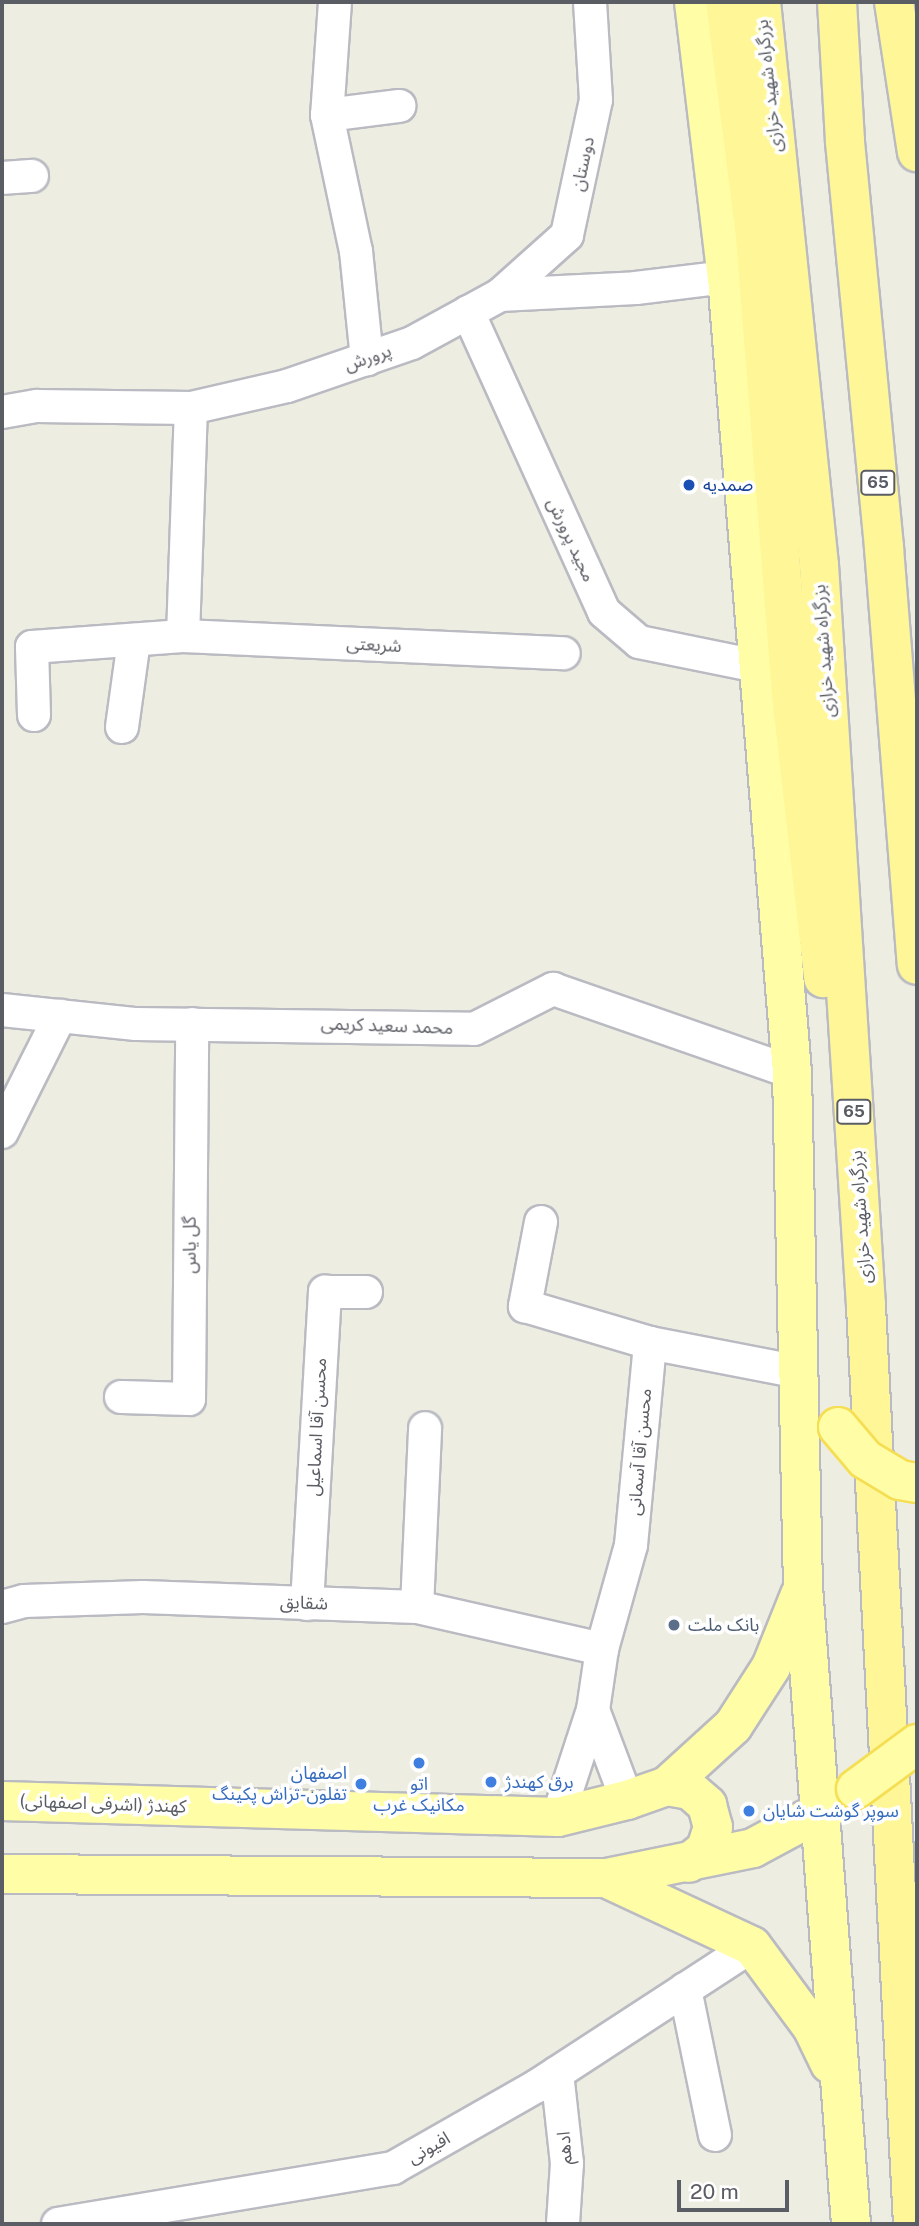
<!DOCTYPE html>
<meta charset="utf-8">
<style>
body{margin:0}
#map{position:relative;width:919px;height:2226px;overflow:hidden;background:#eeede2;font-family:"Public Sans","Noto Sans Arabic",sans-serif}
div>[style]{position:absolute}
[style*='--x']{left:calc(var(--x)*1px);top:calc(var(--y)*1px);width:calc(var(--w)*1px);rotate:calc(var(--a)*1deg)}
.roads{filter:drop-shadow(2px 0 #babbc2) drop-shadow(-2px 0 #babbc2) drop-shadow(0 2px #babbc2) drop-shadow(0 -2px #babbc2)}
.minor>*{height:32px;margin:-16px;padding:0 16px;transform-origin:16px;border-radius:16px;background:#fff}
.primary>*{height:38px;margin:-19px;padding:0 19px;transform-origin:19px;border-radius:19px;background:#fffda6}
.trunk>*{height:38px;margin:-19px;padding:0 19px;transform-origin:19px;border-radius:19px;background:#fff797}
.bridges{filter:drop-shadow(2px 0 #f5de54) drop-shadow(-2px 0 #f5de54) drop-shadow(0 2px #f5de54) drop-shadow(0 -2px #f5de54)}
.primary-bridge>*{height:38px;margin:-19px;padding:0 19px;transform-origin:19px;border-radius:19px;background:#fffda6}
.dots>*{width:19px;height:19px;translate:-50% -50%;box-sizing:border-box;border:4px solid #fff;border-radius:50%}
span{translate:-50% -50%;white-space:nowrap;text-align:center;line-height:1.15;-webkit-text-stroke:7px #fff;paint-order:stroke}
.shield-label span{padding:2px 5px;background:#fff;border:2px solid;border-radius:5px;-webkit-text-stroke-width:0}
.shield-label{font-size:16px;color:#5b5d64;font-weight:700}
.street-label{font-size:18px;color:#5b5d64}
.transit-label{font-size:18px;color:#164399}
.left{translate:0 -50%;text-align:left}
.service-label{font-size:18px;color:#4e5e75}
.shop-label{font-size:18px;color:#366cbe}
.right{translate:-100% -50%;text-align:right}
.frame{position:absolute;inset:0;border:4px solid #5b5d64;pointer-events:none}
.scale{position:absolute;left:677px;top:2180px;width:112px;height:32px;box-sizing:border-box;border:4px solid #5b5d64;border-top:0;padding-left:9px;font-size:21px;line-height:24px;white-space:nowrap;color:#5b5d64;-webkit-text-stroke:5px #fff;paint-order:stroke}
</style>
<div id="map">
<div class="roads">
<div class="minor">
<i style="--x:335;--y:2;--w:113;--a:94"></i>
<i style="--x:327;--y:115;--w:139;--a:78"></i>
<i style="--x:356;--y:251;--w:109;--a:84.2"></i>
<i style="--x:327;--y:115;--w:73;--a:-7.1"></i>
<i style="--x:2;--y:178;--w:30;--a:-4"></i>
<i style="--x:500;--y:295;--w:90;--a:-41.8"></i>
<i style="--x:567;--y:235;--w:138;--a:-77.9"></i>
<i style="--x:596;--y:100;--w:98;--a:-93.5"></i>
<i style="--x:468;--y:312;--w:329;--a:65.6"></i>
<i style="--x:604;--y:612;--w:46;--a:40.6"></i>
<i style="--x:639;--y:642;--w:126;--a:11.5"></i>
<i style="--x:2;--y:412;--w:36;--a:-10"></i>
<i style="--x:37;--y:406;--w:154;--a:0.7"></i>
<i style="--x:191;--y:408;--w:98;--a:-12.9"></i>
<i style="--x:287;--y:386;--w:132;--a:-19"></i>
<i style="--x:412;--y:343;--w:100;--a:-28.6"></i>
<i style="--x:500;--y:295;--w:136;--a:-2.9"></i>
<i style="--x:636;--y:288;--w:92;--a:-6.9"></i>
<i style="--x:183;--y:636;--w:381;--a:2.6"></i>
<i style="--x:34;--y:715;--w:68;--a:-91.7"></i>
<i style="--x:32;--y:647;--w:151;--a:-4.2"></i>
<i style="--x:183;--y:636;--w:228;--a:-88"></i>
<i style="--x:122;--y:727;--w:88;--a:-82.1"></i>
<i style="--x:2;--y:1010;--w:135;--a:6"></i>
<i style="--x:136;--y:1024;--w:338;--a:0.8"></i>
<i style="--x:474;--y:1029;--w:89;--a:-26.9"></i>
<i style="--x:553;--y:989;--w:253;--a:19.2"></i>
<i style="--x:2;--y:1132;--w:130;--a:-63.4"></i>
<i style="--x:541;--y:1222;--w:86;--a:100.8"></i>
<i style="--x:525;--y:1306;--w:130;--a:16.5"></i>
<i style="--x:121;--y:1397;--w:68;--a:1.7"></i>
<i style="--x:189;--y:1399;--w:375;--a:-89.5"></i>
<i style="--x:307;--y:1604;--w:313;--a:-86.7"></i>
<i style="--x:325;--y:1292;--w:41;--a:0"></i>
<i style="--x:2;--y:1607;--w:23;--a:-15"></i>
<i style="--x:24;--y:1601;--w:119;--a:-1.9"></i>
<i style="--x:143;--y:1597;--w:274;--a:2.1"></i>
<i style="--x:417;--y:1607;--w:190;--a:12.8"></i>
<i style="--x:417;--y:1607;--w:179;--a:-87.4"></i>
<i style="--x:593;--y:1710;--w:62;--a:-81.6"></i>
<i style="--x:602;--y:1649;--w:108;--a:-74.4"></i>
<i style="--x:631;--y:1545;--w:203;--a:-84.6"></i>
<i style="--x:650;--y:1343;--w:152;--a:11"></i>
<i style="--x:558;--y:1817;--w:113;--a:-71.9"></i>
<i style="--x:593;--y:1710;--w:96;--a:69.3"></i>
<i style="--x:685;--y:1989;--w:149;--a:78.4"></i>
<i style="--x:557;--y:2073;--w:91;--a:83.7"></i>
<i style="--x:567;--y:2163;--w:61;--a:93.8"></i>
<i style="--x:58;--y:2224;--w:340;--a:-9.5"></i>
<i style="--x:393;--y:2168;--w:166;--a:-29.7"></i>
<i style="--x:537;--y:2086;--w:257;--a:-33.1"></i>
</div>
<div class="primary">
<i style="--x:694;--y:2;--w:277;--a:83.2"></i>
<i style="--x:727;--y:277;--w:798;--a:85.33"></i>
<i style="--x:792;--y:1072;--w:515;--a:88.78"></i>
<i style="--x:803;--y:1587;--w:639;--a:85.69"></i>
<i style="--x:667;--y:1786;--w:23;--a:10"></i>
<i style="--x:690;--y:1790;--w:23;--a:41"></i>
<i style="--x:707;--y:1805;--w:23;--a:75"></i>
<i style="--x:713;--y:1827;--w:23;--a:108"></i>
<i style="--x:706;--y:1849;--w:22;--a:141"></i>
<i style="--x:2;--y:1801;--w:556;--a:1.65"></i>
<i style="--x:558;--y:1817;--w:71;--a:-13.8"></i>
<i style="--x:627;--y:1800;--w:42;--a:-19.3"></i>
<i style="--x:667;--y:1786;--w:89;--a:-42.3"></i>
<i style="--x:733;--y:1726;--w:70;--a:-57.2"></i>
<i style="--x:771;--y:1667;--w:78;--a:-68.1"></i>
<i style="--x:2;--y:1874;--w:604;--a:0.38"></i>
<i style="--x:606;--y:1878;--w:150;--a:-11.5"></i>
<i style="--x:753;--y:1848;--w:95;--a:-28.2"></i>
<i style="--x:606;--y:1878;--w:161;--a:25"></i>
<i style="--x:752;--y:1946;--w:101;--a:53.5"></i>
<i style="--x:812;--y:2027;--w:41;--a:64.1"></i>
</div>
<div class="trunk">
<i style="--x:725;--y:2;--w:237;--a:82.7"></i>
<i style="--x:755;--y:237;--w:459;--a:85.5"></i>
<i style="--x:791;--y:695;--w:285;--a:83.5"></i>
<i style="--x:761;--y:2;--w:566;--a:84.12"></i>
<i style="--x:819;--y:565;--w:742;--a:86.37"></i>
<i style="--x:866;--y:1306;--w:919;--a:87.07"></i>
<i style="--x:837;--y:2;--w:140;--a:86.7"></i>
<i style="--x:845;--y:142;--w:408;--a:84.5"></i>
<i style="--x:884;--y:548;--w:418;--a:85.5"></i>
<i style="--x:894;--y:2;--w:152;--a:81.3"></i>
</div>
</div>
<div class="bridges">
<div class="primary-bridge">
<i style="--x:838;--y:1427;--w:42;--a:49.8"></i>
<i style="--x:865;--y:1459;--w:41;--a:31"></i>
<i style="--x:900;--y:1480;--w:17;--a:10"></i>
<i style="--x:856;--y:1789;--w:76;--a:-36.4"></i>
</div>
</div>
<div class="dots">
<i style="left:689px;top:485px;background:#1a4fb4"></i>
<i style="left:674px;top:1625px;background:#5c6f8a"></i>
<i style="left:419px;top:1763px;background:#3f7fe0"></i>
<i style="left:491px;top:1782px;background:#3f7fe0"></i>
<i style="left:361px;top:1784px;background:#3f7fe0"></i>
<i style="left:749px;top:1811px;background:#3f7fe0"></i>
</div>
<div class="shield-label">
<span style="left:878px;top:483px">65</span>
<span style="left:854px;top:1112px">65</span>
</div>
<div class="street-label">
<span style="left:769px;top:86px;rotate:-96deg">بزرگراه شهید خرازی</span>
<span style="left:583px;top:164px;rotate:-78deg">دوستان</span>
<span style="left:368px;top:358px;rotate:-19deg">پرورش</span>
<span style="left:571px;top:540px;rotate:65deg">مجید پرورش</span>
<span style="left:374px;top:645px;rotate:3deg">شریعتی</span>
<span style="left:824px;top:651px;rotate:-94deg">بزرگراه شهید خرازی</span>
<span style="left:387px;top:1026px;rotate:2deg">محمد سعید کریمی</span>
<span style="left:861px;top:1217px;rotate:-94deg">بزرگراه شهید خرازی</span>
<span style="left:190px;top:1245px;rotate:-90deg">گل یاس</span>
<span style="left:317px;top:1427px;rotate:-87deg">محسن آقا اسماعیل</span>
<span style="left:640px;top:1452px;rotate:-85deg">محسن آقا آسمانی</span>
<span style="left:304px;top:1603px;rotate:2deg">شقایق</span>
<span style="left:103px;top:1804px;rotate:2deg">کهندژ (اشرفی اصفهانی)</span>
<span style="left:429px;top:2148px;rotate:-30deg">افیونی</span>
<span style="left:565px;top:2148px;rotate:-94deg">ادهم</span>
</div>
<div class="transit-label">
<span class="left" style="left:703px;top:485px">صمدیه</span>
</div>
<div class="service-label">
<span class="left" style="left:688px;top:1625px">بانک ملت</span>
</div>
<div class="shop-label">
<span class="right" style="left:347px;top:1784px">اصفهان<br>تفلون-تراش پکینگ</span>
<span class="left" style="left:505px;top:1782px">برق کهندژ</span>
<span style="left:419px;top:1795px">اتو<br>مکانیک غرب</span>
<span class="left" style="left:763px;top:1811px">سوپر گوشت شایان</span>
</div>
<div class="frame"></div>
<div class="scale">20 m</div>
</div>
